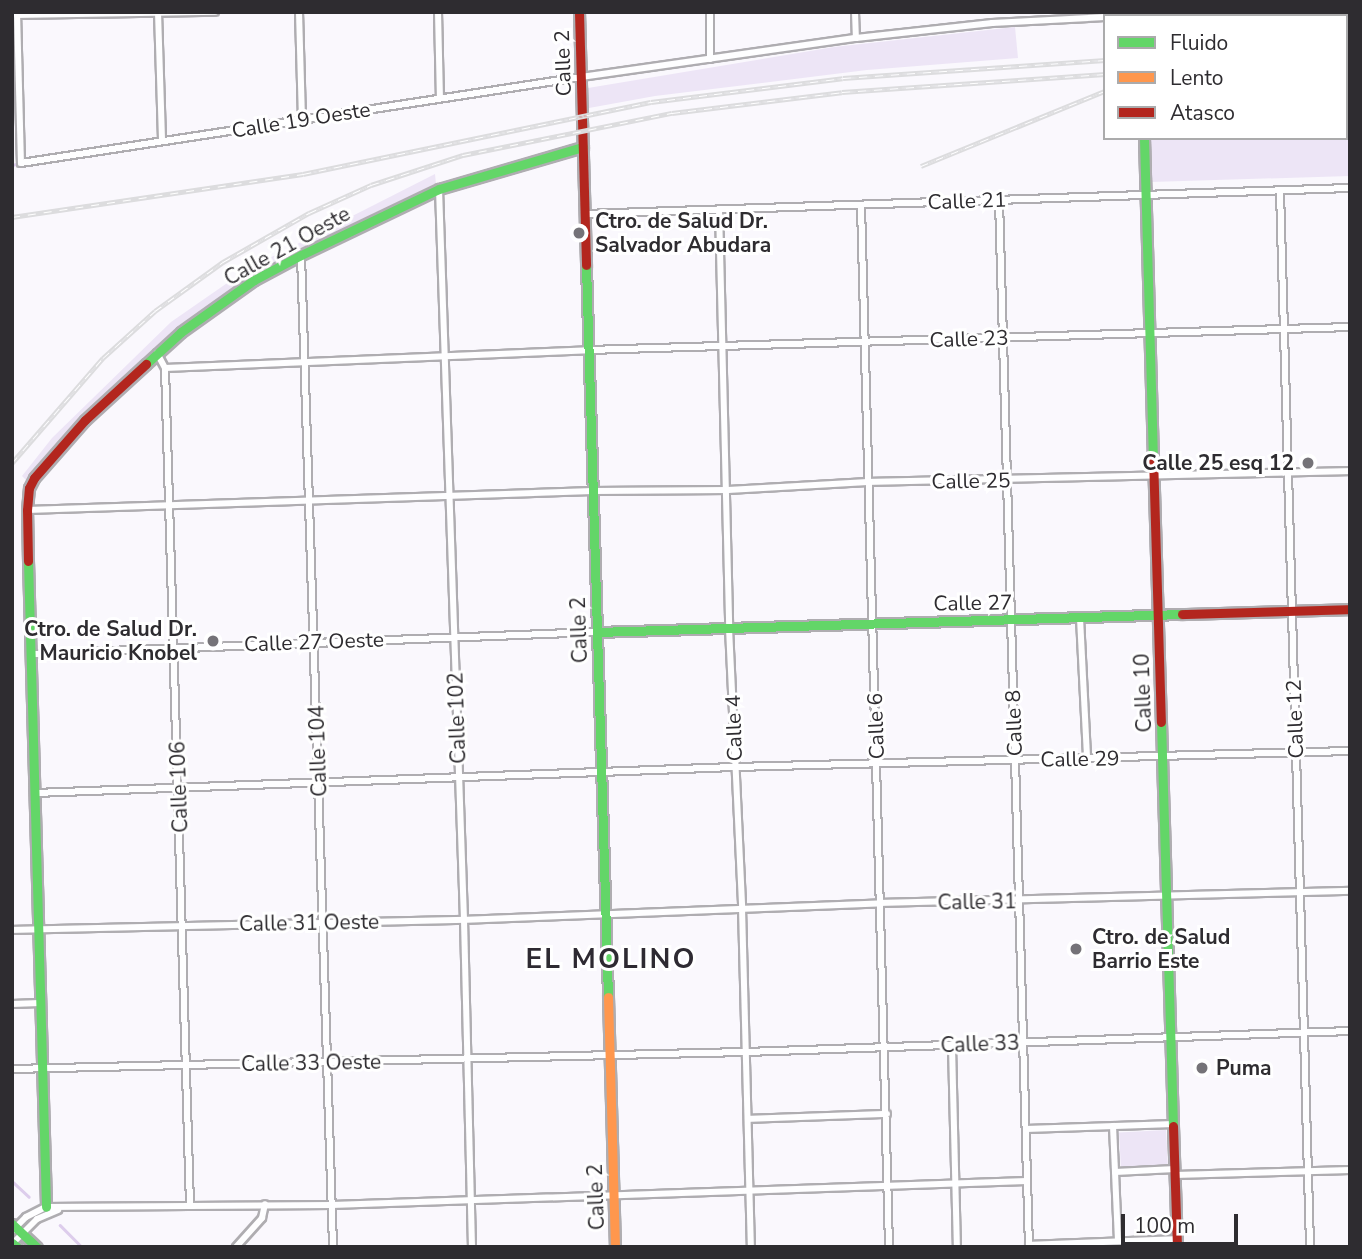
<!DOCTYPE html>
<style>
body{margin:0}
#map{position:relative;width:1362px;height:1259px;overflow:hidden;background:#faf8fd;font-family:"Nunito Sans",sans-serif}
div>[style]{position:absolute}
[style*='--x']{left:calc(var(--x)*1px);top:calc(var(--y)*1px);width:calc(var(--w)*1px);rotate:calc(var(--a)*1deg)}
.green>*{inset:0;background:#ede5f6;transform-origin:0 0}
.stream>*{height:2.5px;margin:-1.25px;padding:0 1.25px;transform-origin:1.25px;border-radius:1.25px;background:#ddcdec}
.roads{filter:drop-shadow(2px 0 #afadb1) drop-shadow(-2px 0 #afadb1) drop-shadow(0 2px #afadb1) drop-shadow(0 -2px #afadb1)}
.street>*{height:6px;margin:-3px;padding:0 3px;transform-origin:3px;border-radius:3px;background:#fefeff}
.fast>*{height:9px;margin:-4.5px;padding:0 4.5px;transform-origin:4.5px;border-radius:4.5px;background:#63d668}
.slow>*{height:9px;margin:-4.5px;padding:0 4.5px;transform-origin:4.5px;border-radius:4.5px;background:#ff974d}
.jam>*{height:9px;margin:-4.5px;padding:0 4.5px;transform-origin:4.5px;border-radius:4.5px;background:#b3261e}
.rail>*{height:5px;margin-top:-2.5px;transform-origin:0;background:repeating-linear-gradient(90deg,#fff 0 8px,#dcdcde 0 16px);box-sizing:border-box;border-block:2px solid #dcdcde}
.dots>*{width:19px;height:19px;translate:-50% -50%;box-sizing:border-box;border:4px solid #fff;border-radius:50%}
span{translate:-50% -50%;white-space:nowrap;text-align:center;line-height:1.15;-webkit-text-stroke:6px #fff;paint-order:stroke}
.street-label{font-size:21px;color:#2e2c30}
.poi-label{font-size:21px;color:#2e2c30;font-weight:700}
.left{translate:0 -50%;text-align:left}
.right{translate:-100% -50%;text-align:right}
.district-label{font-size:28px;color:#2e2a32;font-weight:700;letter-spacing:2px}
.frame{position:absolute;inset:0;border:14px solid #2e2c30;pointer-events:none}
.legend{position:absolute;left:1103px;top:14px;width:245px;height:126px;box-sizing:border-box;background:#fff;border:2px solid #ababac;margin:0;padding:9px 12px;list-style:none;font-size:21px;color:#2e2c30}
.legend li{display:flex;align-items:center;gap:14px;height:35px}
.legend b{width:35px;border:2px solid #ababac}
.scale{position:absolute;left:1121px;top:1214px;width:117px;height:32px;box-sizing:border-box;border:4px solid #2e2c30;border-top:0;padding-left:9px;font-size:21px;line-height:24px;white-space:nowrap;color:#2e2c30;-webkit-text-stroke:5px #fff;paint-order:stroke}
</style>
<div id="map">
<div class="green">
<i style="clip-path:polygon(1015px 27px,1018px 58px,867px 70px,655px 96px,589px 108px,588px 88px,834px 47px)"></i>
<i style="clip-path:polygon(1346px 38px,1350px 38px,1350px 176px,1151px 182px,1149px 138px,1346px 138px)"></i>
<i style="clip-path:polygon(435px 174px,436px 184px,295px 251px,250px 275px,177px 328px,58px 444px,28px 482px,22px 476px,52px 438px,171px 322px,246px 270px)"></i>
<i style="left:1166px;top:1130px;width:36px;height:47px;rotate:87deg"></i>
</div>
<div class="stream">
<i style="--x:12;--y:165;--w:9;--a:-13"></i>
<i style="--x:12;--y:1181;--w:23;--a:43"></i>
<i style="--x:60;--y:1225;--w:31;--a:45"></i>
</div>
<div class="roads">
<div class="street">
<i style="--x:17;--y:12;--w:151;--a:88.5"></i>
<i style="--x:21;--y:163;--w:567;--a:-8.73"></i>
<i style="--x:581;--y:77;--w:278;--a:-8.1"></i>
<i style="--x:856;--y:38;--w:137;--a:-6.3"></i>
<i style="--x:992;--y:23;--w:113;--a:-3"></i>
<i style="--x:158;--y:12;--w:129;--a:88.2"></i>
<i style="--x:299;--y:12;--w:109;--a:88.4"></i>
<i style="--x:438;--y:12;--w:86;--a:88.7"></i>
<i style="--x:710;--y:12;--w:47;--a:90"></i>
<i style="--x:855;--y:12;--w:26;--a:88"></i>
<i style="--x:17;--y:15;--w:198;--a:-0.9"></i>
<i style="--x:439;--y:189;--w:731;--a:88.04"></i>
<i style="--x:464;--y:920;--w:327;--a:88.6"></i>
<i style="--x:1280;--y:191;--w:1056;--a:88.37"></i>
<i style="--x:999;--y:200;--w:1047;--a:88.36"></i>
<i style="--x:861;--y:205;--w:1042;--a:88.46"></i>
<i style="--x:719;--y:209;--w:419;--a:88.6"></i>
<i style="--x:729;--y:628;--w:280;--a:87.3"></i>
<i style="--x:742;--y:908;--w:339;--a:88.5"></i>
<i style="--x:585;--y:214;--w:765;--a:-1.95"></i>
<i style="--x:301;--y:255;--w:993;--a:88.15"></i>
<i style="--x:157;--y:353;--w:17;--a:62"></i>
<i style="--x:165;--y:368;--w:837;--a:88.29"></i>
<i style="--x:165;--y:368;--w:424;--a:-2.4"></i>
<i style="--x:589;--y:350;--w:761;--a:-1.73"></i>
<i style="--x:27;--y:510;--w:566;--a:-1.92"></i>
<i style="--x:593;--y:491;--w:135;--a:-0.4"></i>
<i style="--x:728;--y:490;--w:140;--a:-3.3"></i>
<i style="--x:868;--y:482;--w:482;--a:-1.3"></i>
<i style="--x:1080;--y:618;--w:140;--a:87.1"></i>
<i style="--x:31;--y:654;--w:566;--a:-2.23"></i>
<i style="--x:35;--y:793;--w:700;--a:-2.13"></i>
<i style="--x:735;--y:767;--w:615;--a:-1.49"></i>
<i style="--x:12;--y:930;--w:452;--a:-1.3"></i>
<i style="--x:464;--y:920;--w:417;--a:-2.3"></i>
<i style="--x:881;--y:903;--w:469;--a:-1.5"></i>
<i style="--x:12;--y:1004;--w:28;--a:-2"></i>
<i style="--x:952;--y:1046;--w:201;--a:88.6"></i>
<i style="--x:12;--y:1069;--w:734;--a:-1.33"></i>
<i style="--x:746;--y:1052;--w:604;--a:-1.99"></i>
<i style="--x:748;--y:1119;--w:139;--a:-2.1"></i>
<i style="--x:1113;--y:1126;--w:115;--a:87.5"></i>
<i style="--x:1026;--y:1129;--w:148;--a:-1.9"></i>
<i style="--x:1115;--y:1172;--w:60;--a:-2.9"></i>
<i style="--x:1175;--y:1175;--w:175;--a:-1.6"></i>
<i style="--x:12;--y:1231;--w:20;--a:-45"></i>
<i style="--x:26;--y:1217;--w:22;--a:-27"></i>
<i style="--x:46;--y:1207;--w:286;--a:-0.4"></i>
<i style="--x:332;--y:1205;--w:695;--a:-1.98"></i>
<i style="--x:12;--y:1244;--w:35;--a:-45"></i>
<i style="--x:37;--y:1219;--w:23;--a:-23"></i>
<i style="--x:1029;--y:1245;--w:148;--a:-2.3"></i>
<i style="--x:236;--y:1247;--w:39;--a:-48"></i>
<i style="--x:262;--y:1218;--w:14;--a:-78"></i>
</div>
<div class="fast">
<i style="--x:1140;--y:12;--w:4;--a:90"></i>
<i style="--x:1144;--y:138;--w:318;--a:88.4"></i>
<i style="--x:586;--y:265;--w:732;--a:88.28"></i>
<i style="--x:146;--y:364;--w:47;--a:-42.4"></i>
<i style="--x:181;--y:332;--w:90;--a:-35.5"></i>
<i style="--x:254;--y:280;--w:53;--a:-28"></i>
<i style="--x:301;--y:255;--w:153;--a:-25.6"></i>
<i style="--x:439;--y:189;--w:150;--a:-16.3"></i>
<i style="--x:28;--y:561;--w:646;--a:88.4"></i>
<i style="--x:597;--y:632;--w:585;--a:-1.76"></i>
<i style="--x:1161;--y:722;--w:404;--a:88.3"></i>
<i style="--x:12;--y:1224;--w:34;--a:43"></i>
<i style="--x:12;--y:1243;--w:6;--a:39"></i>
</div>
<div class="slow">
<i style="--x:608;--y:997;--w:250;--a:88.4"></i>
</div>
<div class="jam">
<i style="--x:579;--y:12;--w:253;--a:88.4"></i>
<i style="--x:1153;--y:456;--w:266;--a:88.3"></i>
<i style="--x:28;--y:561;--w:51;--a:-91.1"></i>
<i style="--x:27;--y:510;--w:22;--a:-85"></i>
<i style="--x:29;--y:488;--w:11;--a:-63"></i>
<i style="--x:34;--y:478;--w:77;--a:-48.7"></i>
<i style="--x:85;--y:420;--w:83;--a:-42.6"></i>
<i style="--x:1182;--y:614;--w:168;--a:-1.7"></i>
<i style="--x:1173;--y:1126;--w:121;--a:88.1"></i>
</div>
</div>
<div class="rail">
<i style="--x:1346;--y:60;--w:4;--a:0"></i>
<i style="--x:921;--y:166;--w:199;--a:-22.2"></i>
<i style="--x:12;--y:217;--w:294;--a:-8.4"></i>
<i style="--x:303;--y:174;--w:355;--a:-11.7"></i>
<i style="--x:651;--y:102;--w:193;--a:-7.1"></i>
<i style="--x:843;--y:78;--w:263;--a:-3.9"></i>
<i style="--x:12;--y:463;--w:139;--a:-49.1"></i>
<i style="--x:103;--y:358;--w:70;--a:-42.1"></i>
<i style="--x:155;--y:311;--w:84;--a:-35.8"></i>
<i style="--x:223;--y:262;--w:99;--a:-29.7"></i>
<i style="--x:309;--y:213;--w:68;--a:-24.3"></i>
<i style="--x:371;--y:185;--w:97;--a:-18.1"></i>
<i style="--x:463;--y:155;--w:213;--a:-11.4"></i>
<i style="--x:672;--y:113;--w:171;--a:-7"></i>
<i style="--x:842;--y:92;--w:264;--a:-3.9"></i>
</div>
<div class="dots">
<i style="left:579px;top:233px;background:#757378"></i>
<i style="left:1308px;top:463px;background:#757378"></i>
<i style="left:213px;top:641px;background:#757378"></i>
<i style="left:1076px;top:949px;background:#757378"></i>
<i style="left:1202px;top:1068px;background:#757378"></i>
</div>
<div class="street-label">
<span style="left:563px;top:63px;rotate:-92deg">Calle 2</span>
<span style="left:301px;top:120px;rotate:-9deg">Calle 19 Oeste</span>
<span style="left:967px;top:201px;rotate:-2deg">Calle 21</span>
<span style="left:287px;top:246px;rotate:-29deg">Calle 21 Oeste</span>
<span style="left:969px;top:339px;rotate:-2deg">Calle 23</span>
<span style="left:971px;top:481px;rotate:-1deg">Calle 25</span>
<span style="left:973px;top:603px;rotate:-1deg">Calle 27</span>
<span style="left:579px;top:630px;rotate:-92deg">Calle 2</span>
<span style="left:314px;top:642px;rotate:-2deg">Calle 27 Oeste</span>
<span style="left:1143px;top:693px;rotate:-92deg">Calle 10</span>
<span style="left:457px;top:718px;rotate:-92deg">Calle 102</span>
<span style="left:1295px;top:719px;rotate:-92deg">Calle 12</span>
<span style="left:1014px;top:723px;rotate:-92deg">Calle 8</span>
<span style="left:876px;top:726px;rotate:-92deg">Calle 6</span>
<span style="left:734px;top:728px;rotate:-92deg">Calle 4</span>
<span style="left:318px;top:751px;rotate:-92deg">Calle 104</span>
<span style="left:1080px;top:759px;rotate:-1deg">Calle 29</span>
<span style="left:179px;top:787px;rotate:-92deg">Calle 106</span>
<span style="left:977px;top:902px;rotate:-1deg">Calle 31</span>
<span style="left:309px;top:923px;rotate:-1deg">Calle 31 Oeste</span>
<span style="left:980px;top:1044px;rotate:-2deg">Calle 33</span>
<span style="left:311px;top:1063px;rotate:-1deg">Calle 33 Oeste</span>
<span style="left:596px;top:1197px;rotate:-92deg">Calle 2</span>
</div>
<div class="poi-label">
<span class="left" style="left:595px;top:233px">Ctro. de Salud Dr.<br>Salvador Abudara</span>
<span class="right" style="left:1294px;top:463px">Calle 25 esq 12</span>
<span class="right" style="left:197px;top:641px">Ctro. de Salud Dr.<br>Mauricio Knobel</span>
<span class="left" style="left:1092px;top:949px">Ctro. de Salud<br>Barrio Este</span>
<span class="left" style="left:1216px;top:1068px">Puma</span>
</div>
<div class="district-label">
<span style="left:611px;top:959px">EL MOLINO</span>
</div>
<div class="frame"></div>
<ul class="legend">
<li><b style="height:9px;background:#63d668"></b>Fluido</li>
<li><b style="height:9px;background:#ff974d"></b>Lento</li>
<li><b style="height:9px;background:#b3261e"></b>Atasco</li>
</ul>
<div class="scale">100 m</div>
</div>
